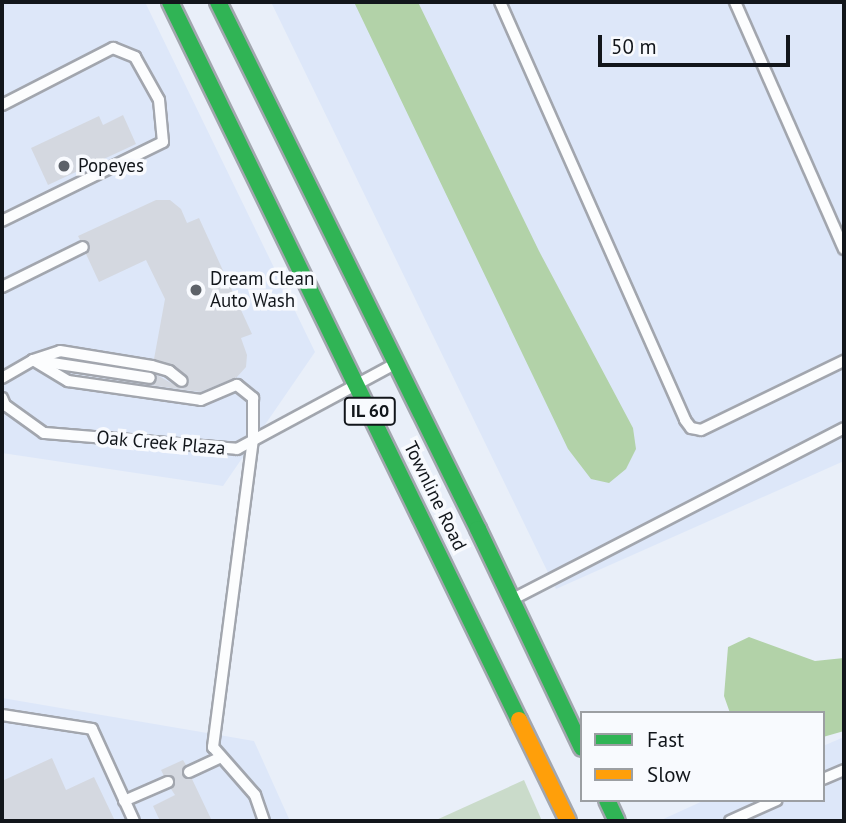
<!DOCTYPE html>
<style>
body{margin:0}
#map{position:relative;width:846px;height:823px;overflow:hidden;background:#e9eff9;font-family:"PT Sans",sans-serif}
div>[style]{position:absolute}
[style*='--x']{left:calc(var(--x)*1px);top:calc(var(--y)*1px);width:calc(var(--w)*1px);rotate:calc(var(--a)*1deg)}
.built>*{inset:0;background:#dde7f9}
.green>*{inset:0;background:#cadbca}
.water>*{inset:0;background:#b2d2a8}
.building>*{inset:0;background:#d4d8e0}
.roads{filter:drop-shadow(2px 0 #a2a6ae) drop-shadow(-2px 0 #a2a6ae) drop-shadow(0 2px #a2a6ae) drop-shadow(0 -2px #a2a6ae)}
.lane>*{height:10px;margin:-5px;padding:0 5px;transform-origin:5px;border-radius:5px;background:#fcfdfe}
.fast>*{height:16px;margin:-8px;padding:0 8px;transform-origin:8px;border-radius:8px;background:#30b455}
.slow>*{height:16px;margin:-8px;padding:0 8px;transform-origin:8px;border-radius:8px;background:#ff9f0a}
.dots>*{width:19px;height:19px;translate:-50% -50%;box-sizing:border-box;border:4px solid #f8fafe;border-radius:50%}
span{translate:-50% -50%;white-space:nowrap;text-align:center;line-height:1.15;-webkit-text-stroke:7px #f8fafe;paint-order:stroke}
.shield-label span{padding:2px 5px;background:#f8fafe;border:2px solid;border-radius:5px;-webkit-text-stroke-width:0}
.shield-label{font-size:18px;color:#12161b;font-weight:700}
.poi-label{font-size:19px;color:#12161b}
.left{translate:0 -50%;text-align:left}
.street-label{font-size:19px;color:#12161b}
.frame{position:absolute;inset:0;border:4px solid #12161b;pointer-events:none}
.legend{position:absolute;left:580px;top:711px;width:245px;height:91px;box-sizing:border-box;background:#f8fafe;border:2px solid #9c9fa3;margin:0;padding:9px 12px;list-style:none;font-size:21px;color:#12161b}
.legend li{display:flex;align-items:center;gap:14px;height:35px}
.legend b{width:35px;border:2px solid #9c9fa3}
.scale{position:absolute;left:598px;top:35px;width:192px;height:32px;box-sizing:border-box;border:4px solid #12161b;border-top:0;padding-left:9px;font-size:21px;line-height:24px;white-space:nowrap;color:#12161b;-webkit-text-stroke:5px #f8fafe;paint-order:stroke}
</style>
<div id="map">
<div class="built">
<i style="clip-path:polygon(2px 2px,145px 2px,315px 352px,223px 486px,2px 453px)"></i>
<i style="clip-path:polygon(271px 2px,844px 2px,844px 461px,556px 589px)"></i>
<i style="clip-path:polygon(2px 698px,254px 741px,290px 821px,2px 821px)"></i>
<i style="clip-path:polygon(844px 737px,844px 821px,659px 821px,705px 800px,823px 800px,823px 746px)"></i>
</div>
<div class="green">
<i style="clip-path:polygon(524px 780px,542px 821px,434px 821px)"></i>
</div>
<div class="water">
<i style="clip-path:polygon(354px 2px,418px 2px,539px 251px,633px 428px,636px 449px,626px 469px,609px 483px,591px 479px,568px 449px)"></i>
<i style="clip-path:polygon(749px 637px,815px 661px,844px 658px,844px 731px,823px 737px,823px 713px,730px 713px,724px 696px,728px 647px)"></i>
</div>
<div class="building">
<i style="clip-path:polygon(123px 115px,136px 144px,48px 185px,31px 148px,99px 116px,103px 125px)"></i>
<i style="clip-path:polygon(156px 200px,170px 200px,181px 209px,187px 223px,199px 218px,252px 334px,241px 338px,247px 355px,246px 367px,237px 377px,200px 392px,150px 385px,156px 382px,157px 375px,180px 388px,185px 388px,189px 381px,173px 365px,154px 359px,165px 299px,146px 260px,99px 282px,86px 254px,90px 244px,80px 240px,78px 236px)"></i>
<i style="clip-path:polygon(52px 758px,66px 790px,94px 777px,115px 821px,2px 821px,2px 781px)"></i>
<i style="clip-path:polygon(183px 760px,186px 765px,182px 774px,192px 779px,212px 821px,160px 821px,153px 806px,175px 795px,171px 789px,175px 782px,173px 777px,164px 776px,161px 770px)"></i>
</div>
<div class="roads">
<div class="lane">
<i style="--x:500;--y:2;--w:457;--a:66.1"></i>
<i style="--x:685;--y:420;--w:10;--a:53"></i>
<i style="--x:691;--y:428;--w:10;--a:11"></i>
<i style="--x:701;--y:430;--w:159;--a:-25.8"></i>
<i style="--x:735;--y:2;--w:270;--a:66.2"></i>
<i style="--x:2;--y:105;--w:125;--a:-27.2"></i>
<i style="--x:113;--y:48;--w:24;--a:22"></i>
<i style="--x:135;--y:57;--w:49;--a:60.8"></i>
<i style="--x:159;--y:100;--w:42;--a:84.6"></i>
<i style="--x:163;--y:142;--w:179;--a:153.9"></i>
<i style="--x:2;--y:287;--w:90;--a:-26.3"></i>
<i style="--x:33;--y:360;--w:41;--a:31"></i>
<i style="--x:68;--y:381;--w:134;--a:8.1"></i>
<i style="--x:201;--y:400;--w:39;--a:-23"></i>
<i style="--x:237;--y:385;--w:21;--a:39"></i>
<i style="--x:253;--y:398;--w:41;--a:90"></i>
<i style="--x:253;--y:439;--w:311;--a:97.4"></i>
<i style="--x:213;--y:747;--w:64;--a:48.8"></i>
<i style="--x:255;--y:795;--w:28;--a:71"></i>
<i style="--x:33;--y:360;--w:28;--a:-18"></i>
<i style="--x:60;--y:351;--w:93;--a:9.3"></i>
<i style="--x:152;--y:366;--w:18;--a:16"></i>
<i style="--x:169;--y:371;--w:16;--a:38"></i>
<i style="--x:2;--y:378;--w:36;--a:-30"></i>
<i style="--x:33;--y:360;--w:118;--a:8.7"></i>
<i style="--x:2;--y:398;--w:8;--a:67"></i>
<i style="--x:5;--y:405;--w:48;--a:35.7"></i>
<i style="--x:44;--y:433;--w:194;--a:4.7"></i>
<i style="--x:237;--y:449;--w:177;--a:-28.3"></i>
<i style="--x:515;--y:598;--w:370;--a:-27.3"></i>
<i style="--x:2;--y:715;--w:91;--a:8.8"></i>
<i style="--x:92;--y:729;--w:101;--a:65.5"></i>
<i style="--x:189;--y:772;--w:35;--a:-25"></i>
<i style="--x:823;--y:779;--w:23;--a:-23"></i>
<i style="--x:124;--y:801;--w:48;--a:-23.4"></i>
<i style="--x:730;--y:821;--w:51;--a:-24.1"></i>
</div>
<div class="fast">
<i style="--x:170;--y:2;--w:798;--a:64.08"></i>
<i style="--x:218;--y:2;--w:588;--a:63.74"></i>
<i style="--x:478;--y:529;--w:242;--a:64.6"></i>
<i style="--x:607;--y:800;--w:23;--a:65"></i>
</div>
<div class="slow">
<i style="--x:519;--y:720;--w:112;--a:64.1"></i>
</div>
</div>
<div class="dots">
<i style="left:64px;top:166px;background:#5d6269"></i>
<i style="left:196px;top:290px;background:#5d6269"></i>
</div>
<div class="shield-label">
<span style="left:370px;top:411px">IL 60</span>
</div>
<div class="poi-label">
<span class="left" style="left:78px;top:166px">Popeyes</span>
<span class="left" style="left:210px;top:290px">Dream Clean<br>Auto Wash</span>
</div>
<div class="street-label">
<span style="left:161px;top:443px;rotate:5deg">Oak Creek Plaza</span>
<span style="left:435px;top:496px;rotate:64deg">Townline Road</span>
</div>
<div class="frame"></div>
<ul class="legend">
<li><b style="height:9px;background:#30b455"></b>Fast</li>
<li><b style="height:9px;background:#ff9f0a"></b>Slow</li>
</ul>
<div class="scale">50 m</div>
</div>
